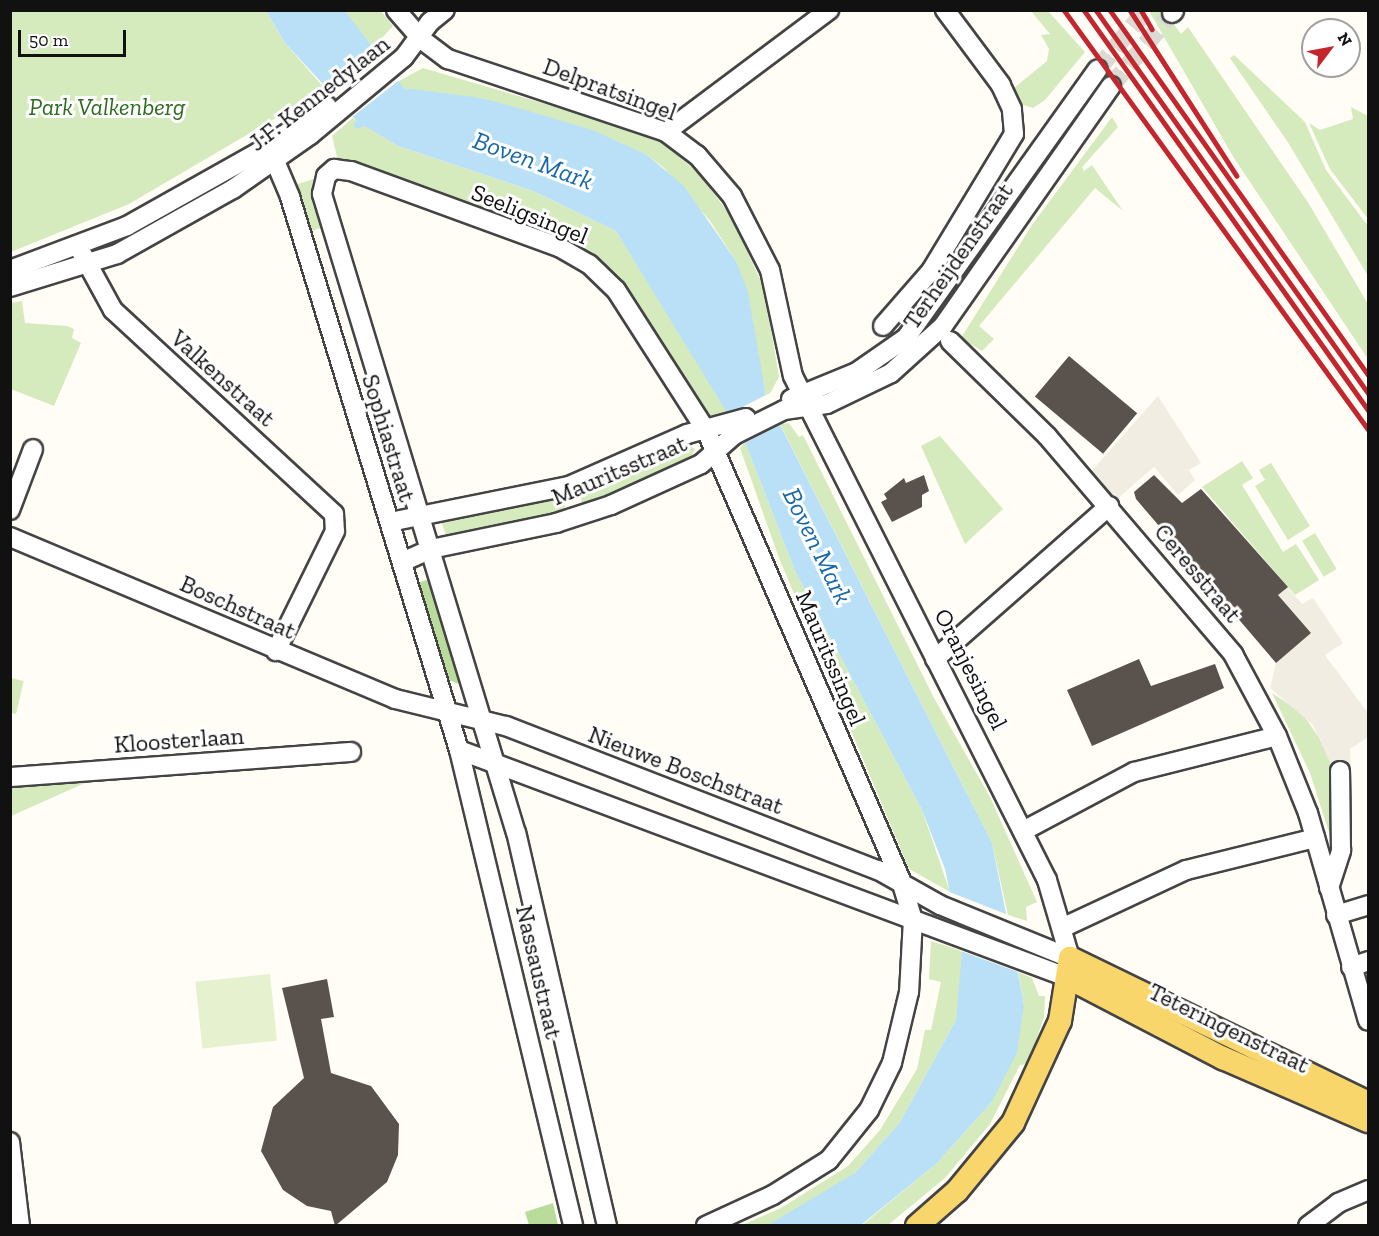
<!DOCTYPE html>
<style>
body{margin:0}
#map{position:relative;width:1379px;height:1236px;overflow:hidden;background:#fffdf5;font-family:"Zilla Slab",serif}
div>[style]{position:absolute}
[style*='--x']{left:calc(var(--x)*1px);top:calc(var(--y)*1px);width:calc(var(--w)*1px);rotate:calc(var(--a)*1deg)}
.green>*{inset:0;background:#d5ebbd;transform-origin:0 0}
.forest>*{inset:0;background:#b9dc9c}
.pitch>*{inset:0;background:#e6f2cf;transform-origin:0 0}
.plaza>*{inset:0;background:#f1ede2}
.water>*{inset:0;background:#b9e0f7}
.pier>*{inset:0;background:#fffdf5;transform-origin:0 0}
.building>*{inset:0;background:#5a524d;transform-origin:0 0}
.minor-tunnel>*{height:18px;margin-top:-9px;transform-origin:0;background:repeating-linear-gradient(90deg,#dbdad3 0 18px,transparent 0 27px)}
.roads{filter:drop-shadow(2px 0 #444) drop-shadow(-2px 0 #444) drop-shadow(0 2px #444) drop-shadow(0 -2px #444)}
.minor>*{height:18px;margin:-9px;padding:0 9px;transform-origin:9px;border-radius:9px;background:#fff}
.major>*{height:22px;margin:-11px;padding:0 11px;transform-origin:11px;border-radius:11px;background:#f9d66b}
.rail>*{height:4.5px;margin:-2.25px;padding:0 2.25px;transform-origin:2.25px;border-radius:2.25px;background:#c4262e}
span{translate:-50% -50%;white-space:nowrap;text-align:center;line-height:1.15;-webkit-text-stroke:6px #fff;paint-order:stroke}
.street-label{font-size:24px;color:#111}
.park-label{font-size:24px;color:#2f6b1f;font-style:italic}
.water-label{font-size:26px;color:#1768a6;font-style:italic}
.frame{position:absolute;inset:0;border:12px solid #111;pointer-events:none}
.north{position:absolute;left:1301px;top:18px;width:60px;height:60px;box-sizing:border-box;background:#fff;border:2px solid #a0a0a0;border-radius:50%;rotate:58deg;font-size:16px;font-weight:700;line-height:24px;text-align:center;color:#111}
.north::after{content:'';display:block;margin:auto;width:21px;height:27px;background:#c4262e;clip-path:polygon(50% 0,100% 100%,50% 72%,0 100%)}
.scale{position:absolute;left:18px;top:30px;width:108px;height:27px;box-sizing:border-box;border:3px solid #111;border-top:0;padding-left:8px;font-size:18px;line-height:21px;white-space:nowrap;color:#111;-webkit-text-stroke:4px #fff;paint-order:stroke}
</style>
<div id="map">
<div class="green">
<i style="clip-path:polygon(10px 11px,266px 11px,285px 43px,325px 89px,129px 204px,11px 252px)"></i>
<i style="clip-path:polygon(345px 11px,381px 11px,393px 26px,371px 50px)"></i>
<i style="clip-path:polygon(1031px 11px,1048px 11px,1085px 52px,1045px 100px,1033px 108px,1021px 104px,1014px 88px,1047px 61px,1049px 49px,1041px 35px,1050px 34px)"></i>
<i style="clip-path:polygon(1149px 11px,1164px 11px,1181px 34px,1188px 27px,1309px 204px,1368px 304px,1368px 359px,1234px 158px)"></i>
<i style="clip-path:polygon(1234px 55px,1305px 122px,1326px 170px,1368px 226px,1368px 276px,1289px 144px,1230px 58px)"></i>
<i style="clip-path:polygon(423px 68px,628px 128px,663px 142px,700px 175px,732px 218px,764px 288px,779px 377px,771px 392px,766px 396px,736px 261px,710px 221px,664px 168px,647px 155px,481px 98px,433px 94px,404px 88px,397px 82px)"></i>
<i style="clip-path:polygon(1351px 107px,1368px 116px,1368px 219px,1330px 169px,1309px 123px,1320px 130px,1353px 119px)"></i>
<i style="clip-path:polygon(1112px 117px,1118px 127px,1082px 167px,1084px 171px,1092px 165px,1123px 211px,1095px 188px,979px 326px,994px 339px,982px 351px,961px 338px,1032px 225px)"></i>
<i style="clip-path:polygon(353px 118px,398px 146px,533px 191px,616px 231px,731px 413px,707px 417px,612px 275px,338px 161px,332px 136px)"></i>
<i style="left:314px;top:179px;width:49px;height:22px;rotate:73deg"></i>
<i style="clip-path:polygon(22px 301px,25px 323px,67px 326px,74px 329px,72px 338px,81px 343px,54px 406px,11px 389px,11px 303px)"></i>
<i style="clip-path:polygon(789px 423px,799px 437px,803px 435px,934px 698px,990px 797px,1037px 902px,1026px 907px,1027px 921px,1008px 915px,992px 843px,780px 424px)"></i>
<i style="clip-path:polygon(940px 436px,1003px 509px,965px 544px,921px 446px)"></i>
<i style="clip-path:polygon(745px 442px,795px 571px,922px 810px,950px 892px,909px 869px,779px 558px,740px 448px)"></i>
<i style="clip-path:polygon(685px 444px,695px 449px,689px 461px,594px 505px,581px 502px,582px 489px)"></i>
<i style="clip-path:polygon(1242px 461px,1253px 478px,1242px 485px,1283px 552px,1296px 544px,1319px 580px,1295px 595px,1202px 487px)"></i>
<i style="clip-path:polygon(1271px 463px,1310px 526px,1288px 540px,1255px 486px,1265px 480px,1259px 470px)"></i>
<i style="clip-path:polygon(559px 495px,566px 505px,562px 512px,447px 537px,440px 519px)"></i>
<i style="left:1315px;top:533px;width:42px;height:15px;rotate:59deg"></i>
<i style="left:11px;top:678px;width:13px;height:34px;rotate:13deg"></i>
<i style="clip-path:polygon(1272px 693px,1302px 713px,1329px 752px,1334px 771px,1335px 851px,1310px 773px)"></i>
<i style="clip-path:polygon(94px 779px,11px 816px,11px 785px)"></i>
<i style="clip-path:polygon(931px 941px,962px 951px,960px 998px,956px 1020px,900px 1122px,855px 1173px,830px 1191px,768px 1225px,740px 1226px,781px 1208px,848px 1166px,880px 1130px,917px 1069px,925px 1030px,931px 1030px,941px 982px,929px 979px)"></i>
<i style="clip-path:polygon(1018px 972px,1032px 978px,1039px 996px,1045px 996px,1044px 1017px,1028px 1064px,1020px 1065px,990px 1124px,945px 1178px,888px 1225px,861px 1226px,936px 1164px,991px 1103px,1024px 1004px)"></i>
</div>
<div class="forest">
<i style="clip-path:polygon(436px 577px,470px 688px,443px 678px,414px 584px)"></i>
<i style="clip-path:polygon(553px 1203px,558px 1225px,529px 1225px,525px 1212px)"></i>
</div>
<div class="pitch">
<i style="left:270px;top:974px;width:67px;height:75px;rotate:84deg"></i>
</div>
<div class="plaza">
<i style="clip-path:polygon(1158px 396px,1201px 463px,1189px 470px,1195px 480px,1178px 495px,1154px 467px,1109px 506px,1085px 478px)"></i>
<i style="clip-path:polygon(1287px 587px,1302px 604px,1313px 598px,1343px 643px,1325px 655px,1368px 713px,1368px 737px,1350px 749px,1351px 770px,1334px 771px,1313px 725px,1270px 688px,1276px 663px,1311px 633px,1278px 595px)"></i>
</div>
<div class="water">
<i style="clip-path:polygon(266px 11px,345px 11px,404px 88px,481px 98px,522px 109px,595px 131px,647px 155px,684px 186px,736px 261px,748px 292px,766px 397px,992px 843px,1024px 1004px,1017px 1053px,991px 1103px,936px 1164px,861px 1225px,768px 1225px,855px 1173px,900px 1122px,956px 1020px,962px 951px,945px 869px,922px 810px,795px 571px,745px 442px,616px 231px,533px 191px,398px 146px,365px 126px,357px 129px,353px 125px,357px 121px,285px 43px)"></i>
</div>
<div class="pier">
<i style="left:374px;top:48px;width:41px;height:67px;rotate:52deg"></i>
<i style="left:768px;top:394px;width:33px;height:45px;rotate:63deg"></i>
<i style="clip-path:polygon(947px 891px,1011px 916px,1021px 973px,958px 950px)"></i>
</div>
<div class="building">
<i style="left:1069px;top:356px;width:89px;height:53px;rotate:40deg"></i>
<i style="clip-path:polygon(924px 475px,929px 491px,922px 495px,922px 507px,892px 522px,881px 502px,887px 499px,884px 494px,904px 478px,906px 483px)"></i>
<i style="clip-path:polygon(1154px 475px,1182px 503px,1201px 489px,1288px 587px,1278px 595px,1311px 633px,1276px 663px,1136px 499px,1134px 492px)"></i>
<i style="clip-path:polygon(1139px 659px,1151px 686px,1215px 664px,1224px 688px,1092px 746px,1067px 690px)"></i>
<i style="clip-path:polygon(327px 979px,334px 1017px,321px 1019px,331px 1073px,371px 1086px,399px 1124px,398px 1155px,387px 1182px,335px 1226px,331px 1211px,307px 1206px,283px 1190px,261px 1151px,273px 1107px,304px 1078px,282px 988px)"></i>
</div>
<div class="minor-tunnel">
<i style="--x:1098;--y:69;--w:76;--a:-50.9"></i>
<i style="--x:1111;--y:86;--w:95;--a:-50.1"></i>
</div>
<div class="roads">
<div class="minor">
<i style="--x:396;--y:10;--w:38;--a:49"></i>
<i style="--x:421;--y:39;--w:34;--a:37"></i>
<i style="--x:448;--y:59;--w:230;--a:18.5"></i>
<i style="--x:666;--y:132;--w:39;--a:37"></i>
<i style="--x:697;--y:155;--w:54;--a:49.5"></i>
<i style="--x:732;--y:196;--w:83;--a:62.8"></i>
<i style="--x:770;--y:270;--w:108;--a:77.8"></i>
<i style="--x:793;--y:376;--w:564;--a:63.25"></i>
<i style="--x:1047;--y:880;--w:81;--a:73.6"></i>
<i style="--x:1172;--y:13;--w:3;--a:-45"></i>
<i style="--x:666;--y:132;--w:204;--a:-36.8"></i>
<i style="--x:275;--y:161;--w:39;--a:67"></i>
<i style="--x:290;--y:197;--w:578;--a:73.01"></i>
<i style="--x:459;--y:750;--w:489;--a:76.5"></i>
<i style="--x:79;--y:248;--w:71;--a:61.3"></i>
<i style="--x:113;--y:310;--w:301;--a:42.7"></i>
<i style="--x:334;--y:514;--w:17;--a:87"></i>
<i style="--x:335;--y:531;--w:134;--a:116.2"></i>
<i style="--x:10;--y:270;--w:125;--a:-20.6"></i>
<i style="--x:127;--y:226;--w:151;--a:-29.3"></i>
<i style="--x:259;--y:152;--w:82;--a:-34.1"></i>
<i style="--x:10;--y:287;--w:112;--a:-17.1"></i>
<i style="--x:117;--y:254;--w:133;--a:-29.3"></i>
<i style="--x:233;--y:189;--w:94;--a:-35"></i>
<i style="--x:310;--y:135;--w:122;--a:-39.7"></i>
<i style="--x:404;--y:57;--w:44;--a:-53.4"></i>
<i style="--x:430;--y:22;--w:19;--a:-39"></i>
<i style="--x:883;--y:326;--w:73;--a:-48.9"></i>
<i style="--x:931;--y:271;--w:160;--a:-58.8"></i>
<i style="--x:1014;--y:134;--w:25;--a:-95"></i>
<i style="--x:1012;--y:109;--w:26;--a:-115"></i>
<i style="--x:1001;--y:85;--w:94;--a:-126.7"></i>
<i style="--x:950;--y:341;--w:136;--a:44.4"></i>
<i style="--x:1047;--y:436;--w:287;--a:49.5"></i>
<i style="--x:1233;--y:654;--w:93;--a:61.8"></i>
<i style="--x:1277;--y:736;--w:83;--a:68.1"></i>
<i style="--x:1308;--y:813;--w:216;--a:73.9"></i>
<i style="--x:791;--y:399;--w:71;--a:-22.2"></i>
<i style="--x:857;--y:372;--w:60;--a:-34.8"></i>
<i style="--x:906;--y:338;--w:330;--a:-54.5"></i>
<i style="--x:10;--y:510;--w:65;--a:-69.3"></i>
<i style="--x:390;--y:522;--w:183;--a:-11.4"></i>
<i style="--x:569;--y:486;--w:129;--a:-23.8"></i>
<i style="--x:687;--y:434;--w:61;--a:-15.2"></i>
<i style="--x:10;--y:537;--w:418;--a:22.8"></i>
<i style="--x:395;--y:699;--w:114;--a:13.7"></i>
<i style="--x:506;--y:726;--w:399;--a:21.2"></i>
<i style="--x:878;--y:870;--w:71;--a:29.4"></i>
<i style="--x:940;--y:905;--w:140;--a:22.2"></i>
<i style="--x:402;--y:562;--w:32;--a:-24"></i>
<i style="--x:431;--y:549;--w:128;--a:-11.7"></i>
<i style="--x:556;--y:523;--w:58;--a:-18.1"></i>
<i style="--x:611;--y:505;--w:99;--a:-24.5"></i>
<i style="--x:701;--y:464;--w:44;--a:-41.3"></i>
<i style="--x:734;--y:435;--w:56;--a:-26.6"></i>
<i style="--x:784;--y:410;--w:43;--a:-7.9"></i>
<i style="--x:827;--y:404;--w:71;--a:-25.8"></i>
<i style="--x:891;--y:373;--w:70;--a:-42.1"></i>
<i style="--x:943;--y:326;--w:293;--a:-55"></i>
<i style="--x:935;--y:659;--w:232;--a:-41.3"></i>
<i style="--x:459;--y:750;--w:651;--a:20.49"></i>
<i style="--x:10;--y:777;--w:342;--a:-4.2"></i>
<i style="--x:1023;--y:831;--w:126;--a:-28"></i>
<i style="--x:1134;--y:772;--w:147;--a:-14.1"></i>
<i style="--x:1329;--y:888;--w:40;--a:-72"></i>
<i style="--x:1341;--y:850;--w:79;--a:-90.7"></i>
<i style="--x:1336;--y:915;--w:34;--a:-17"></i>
<i style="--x:1064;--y:927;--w:135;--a:-25"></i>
<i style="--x:1186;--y:870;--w:133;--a:-13.9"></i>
<i style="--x:1351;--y:967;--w:18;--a:-19"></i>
<i style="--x:10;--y:1142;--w:85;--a:83.2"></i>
<i style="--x:607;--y:1226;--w:403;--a:-103"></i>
<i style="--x:516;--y:833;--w:668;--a:-106.89"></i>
<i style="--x:322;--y:194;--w:18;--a:-77"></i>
<i style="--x:326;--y:176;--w:11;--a:-41"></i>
<i style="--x:334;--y:169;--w:17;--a:7"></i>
<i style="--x:351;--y:171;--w:221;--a:20.1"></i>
<i style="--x:559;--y:247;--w:34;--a:30"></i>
<i style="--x:589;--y:264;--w:37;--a:44"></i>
<i style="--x:616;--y:290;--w:166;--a:57.3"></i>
<i style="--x:706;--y:430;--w:495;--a:66.6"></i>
<i style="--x:902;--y:884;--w:37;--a:73"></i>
<i style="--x:913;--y:919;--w:73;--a:93.1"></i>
<i style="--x:909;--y:992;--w:73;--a:103.5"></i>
<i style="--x:892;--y:1063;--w:52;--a:116.1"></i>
<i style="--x:869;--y:1110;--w:64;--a:128.7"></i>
<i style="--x:829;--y:1160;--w:66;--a:148"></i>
<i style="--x:773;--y:1195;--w:74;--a:155.2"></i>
<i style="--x:1308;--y:1226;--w:38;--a:-37"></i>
<i style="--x:1338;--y:1203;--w:33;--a:-23"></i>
</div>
<div class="major">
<i style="--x:1069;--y:978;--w:174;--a:27.5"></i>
<i style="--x:1223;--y:1058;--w:158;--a:23.5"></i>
<i style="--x:917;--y:1226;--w:53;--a:-41.2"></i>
<i style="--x:957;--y:1191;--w:88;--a:-50.5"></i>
<i style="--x:1013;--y:1123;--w:112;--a:-65.3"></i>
<i style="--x:1060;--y:1021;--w:64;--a:-81"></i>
<i style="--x:1070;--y:958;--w:331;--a:25.9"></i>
</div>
</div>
<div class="rail">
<i style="--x:1064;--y:10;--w:518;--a:54.04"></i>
<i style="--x:1084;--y:10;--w:491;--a:54.6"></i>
<i style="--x:1096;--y:10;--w:470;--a:54.6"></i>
<i style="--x:1110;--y:10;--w:447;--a:54.7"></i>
<i style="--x:1130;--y:10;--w:197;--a:57.2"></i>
<i style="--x:1141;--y:10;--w:22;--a:60"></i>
</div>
<div class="street-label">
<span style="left:610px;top:89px;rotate:20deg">Delpratsingel</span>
<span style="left:319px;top:93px;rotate:-38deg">J.F. Kennedylaan</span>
<span style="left:530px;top:214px;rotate:22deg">Seeligsingel</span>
<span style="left:958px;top:256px;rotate:-55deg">Terheijdenstraat</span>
<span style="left:223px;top:378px;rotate:42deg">Valkenstraat</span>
<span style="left:389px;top:438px;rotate:73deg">Sophiastraat</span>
<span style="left:619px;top:470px;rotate:-23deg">Mauritsstraat</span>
<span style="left:1198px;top:573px;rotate:50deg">Ceresstraat</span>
<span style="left:238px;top:607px;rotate:24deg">Boschstraat</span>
<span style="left:831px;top:658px;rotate:67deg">Mauritssingel</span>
<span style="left:971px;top:669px;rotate:63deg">Oranjesingel</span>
<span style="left:179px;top:740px;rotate:-4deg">Kloosterlaan</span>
<span style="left:686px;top:770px;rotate:21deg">Nieuwe Boschstraat</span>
<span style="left:539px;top:972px;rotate:77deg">Nassaustraat</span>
<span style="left:1229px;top:1028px;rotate:26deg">Teteringenstraat</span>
</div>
<div class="park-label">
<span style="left:107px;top:107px">Park Valkenberg</span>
</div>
<div class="water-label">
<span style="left:533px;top:161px;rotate:20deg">Boven Mark</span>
<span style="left:817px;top:546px;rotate:64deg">Boven Mark</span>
</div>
<div class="frame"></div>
<div class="north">N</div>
<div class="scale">50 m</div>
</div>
